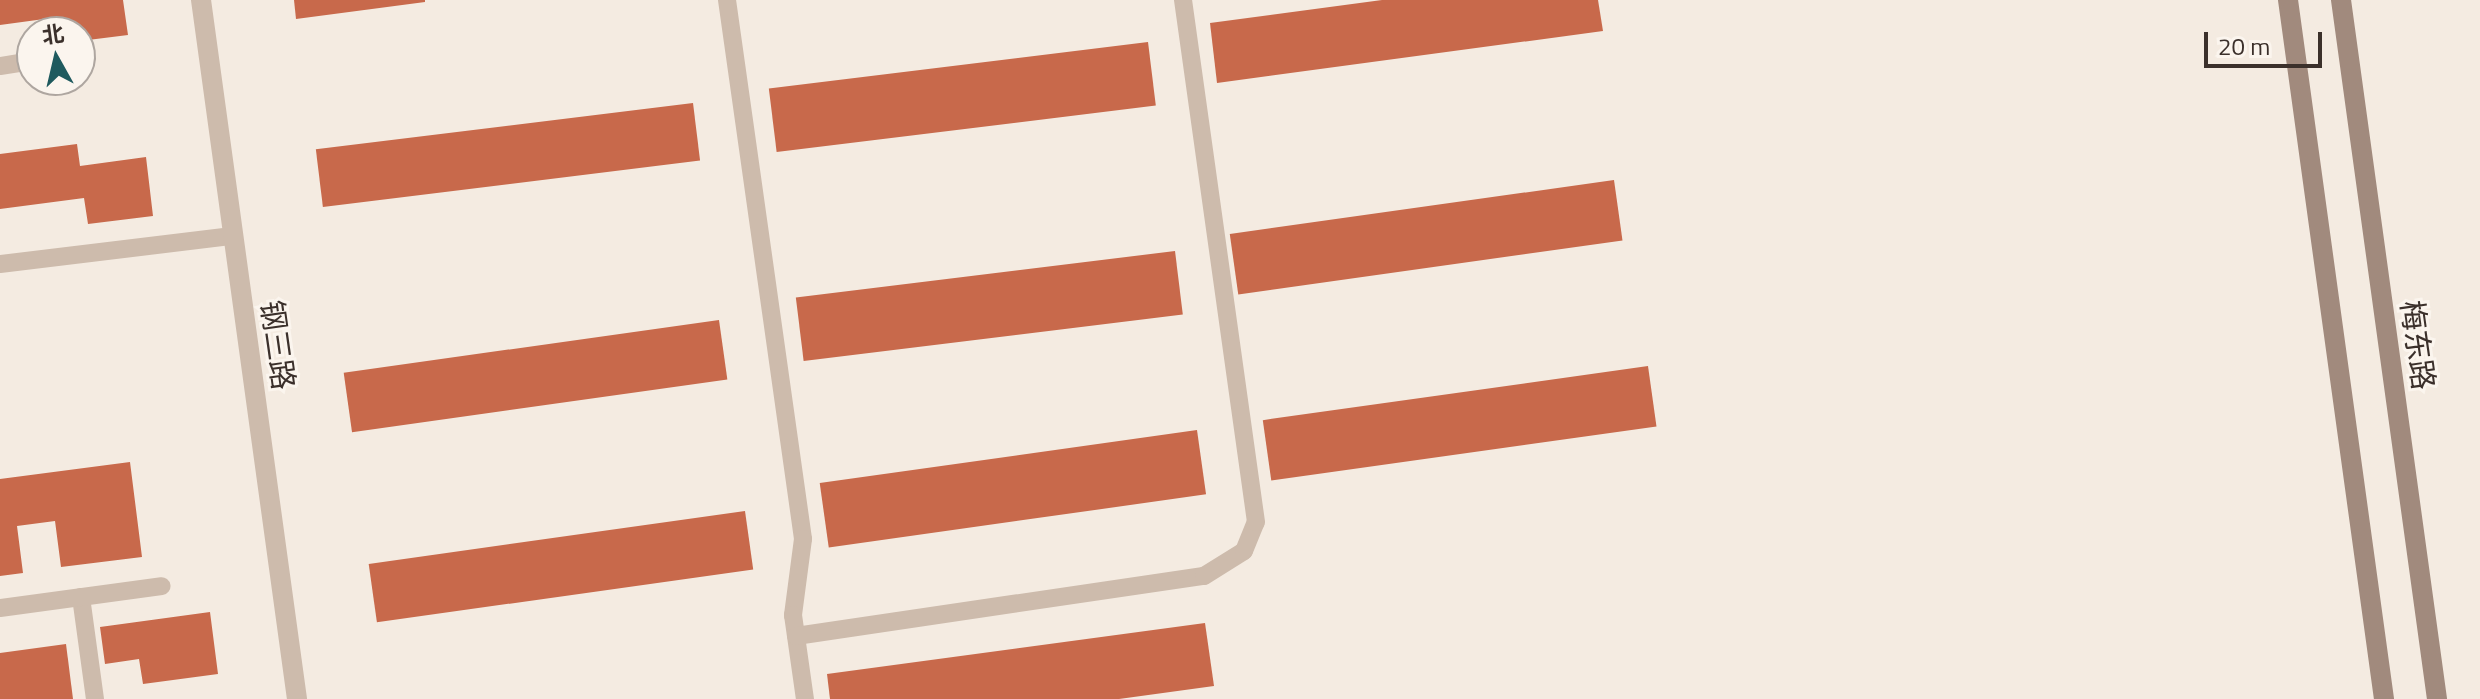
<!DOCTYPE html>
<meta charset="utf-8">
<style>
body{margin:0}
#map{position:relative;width:2480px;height:699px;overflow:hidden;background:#f4ebe1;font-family:"Titillium Web","Noto Sans SC",sans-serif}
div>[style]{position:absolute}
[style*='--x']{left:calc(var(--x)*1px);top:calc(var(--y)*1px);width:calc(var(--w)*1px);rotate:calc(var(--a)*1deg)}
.building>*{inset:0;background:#c8694b;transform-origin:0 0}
.service>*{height:18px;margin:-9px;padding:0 9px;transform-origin:9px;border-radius:9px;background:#cdbbac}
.tertiary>*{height:20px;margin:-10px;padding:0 10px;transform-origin:10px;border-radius:10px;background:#cdbbac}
.secondary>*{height:20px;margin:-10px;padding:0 10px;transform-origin:10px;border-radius:10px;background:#a18a7d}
span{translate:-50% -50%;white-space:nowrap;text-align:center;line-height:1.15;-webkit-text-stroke:6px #fbf5ee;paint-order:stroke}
.street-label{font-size:30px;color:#3b302b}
.north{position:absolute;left:16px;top:16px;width:80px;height:80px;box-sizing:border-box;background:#fbf5ee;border:2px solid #aea6a0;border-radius:50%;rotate:352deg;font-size:22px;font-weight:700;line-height:32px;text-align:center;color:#3b302b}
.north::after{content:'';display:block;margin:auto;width:28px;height:36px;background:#1f5a5e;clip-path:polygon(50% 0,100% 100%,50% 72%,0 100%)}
.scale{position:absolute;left:2204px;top:32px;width:118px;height:36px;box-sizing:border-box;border:4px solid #3b302b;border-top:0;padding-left:10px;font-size:24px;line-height:28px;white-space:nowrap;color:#3b302b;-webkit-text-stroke:6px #fbf5ee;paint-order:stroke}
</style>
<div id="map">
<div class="building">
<i style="clip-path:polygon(0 0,123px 0,128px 35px,80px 41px,80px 32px,61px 32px,59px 17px,0 25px)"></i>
<i style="clip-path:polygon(294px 0,425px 0,425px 2px,296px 19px)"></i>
<i style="clip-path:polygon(1382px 0,1598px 0,1603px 31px,1217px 83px,1210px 23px)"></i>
<i style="left:1148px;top:42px;width:64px;height:382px;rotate:83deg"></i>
<i style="left:693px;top:103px;width:58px;height:380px;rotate:83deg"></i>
<i style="clip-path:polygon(77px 144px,80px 166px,146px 157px,153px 216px,88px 224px,84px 198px,0 209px,0 154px)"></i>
<i style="left:1614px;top:180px;width:61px;height:388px;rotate:82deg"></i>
<i style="left:1175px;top:251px;width:64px;height:382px;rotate:83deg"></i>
<i style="left:719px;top:320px;width:60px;height:379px;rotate:82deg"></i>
<i style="left:1648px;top:366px;width:61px;height:389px;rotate:82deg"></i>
<i style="left:1197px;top:430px;width:65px;height:381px;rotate:82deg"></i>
<i style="clip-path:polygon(130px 462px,142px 557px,61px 567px,55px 521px,17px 526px,23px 573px,0 576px,0 479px)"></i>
<i style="left:745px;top:511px;width:59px;height:380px;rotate:82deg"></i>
<i style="clip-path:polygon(210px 612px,218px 674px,143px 684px,139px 659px,105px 664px,100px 627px)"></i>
<i style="clip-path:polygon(1205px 623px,1214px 686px,1119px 699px,830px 699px,827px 674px)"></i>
<i style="clip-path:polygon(66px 644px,73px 699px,0 699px,0 653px)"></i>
</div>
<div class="service">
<i style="--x:727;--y:0;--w:544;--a:81.97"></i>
<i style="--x:803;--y:539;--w:77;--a:97.5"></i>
<i style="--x:793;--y:615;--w:85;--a:81.9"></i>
<i style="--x:0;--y:66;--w:32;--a:-9"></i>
<i style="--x:0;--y:264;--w:234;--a:-6.9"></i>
<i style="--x:81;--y:597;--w:103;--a:82.2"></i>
<i style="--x:0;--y:608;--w:163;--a:-7.7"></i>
<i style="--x:796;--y:636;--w:412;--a:-8.4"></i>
<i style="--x:1204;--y:576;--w:47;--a:-32"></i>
<i style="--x:1244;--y:551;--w:31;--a:-68"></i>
<i style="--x:1256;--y:522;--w:527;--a:-97.96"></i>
</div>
<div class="tertiary">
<i style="--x:201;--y:0;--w:706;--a:82.18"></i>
</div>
<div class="secondary">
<i style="--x:2288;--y:0;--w:706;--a:82.18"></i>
<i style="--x:2341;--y:0;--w:706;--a:82.18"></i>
</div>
<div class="street-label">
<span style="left:278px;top:345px;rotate:82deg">钢三路</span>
<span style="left:2418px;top:345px;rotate:82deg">梅东路</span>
</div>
<div class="north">北</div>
<div class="scale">20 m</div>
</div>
